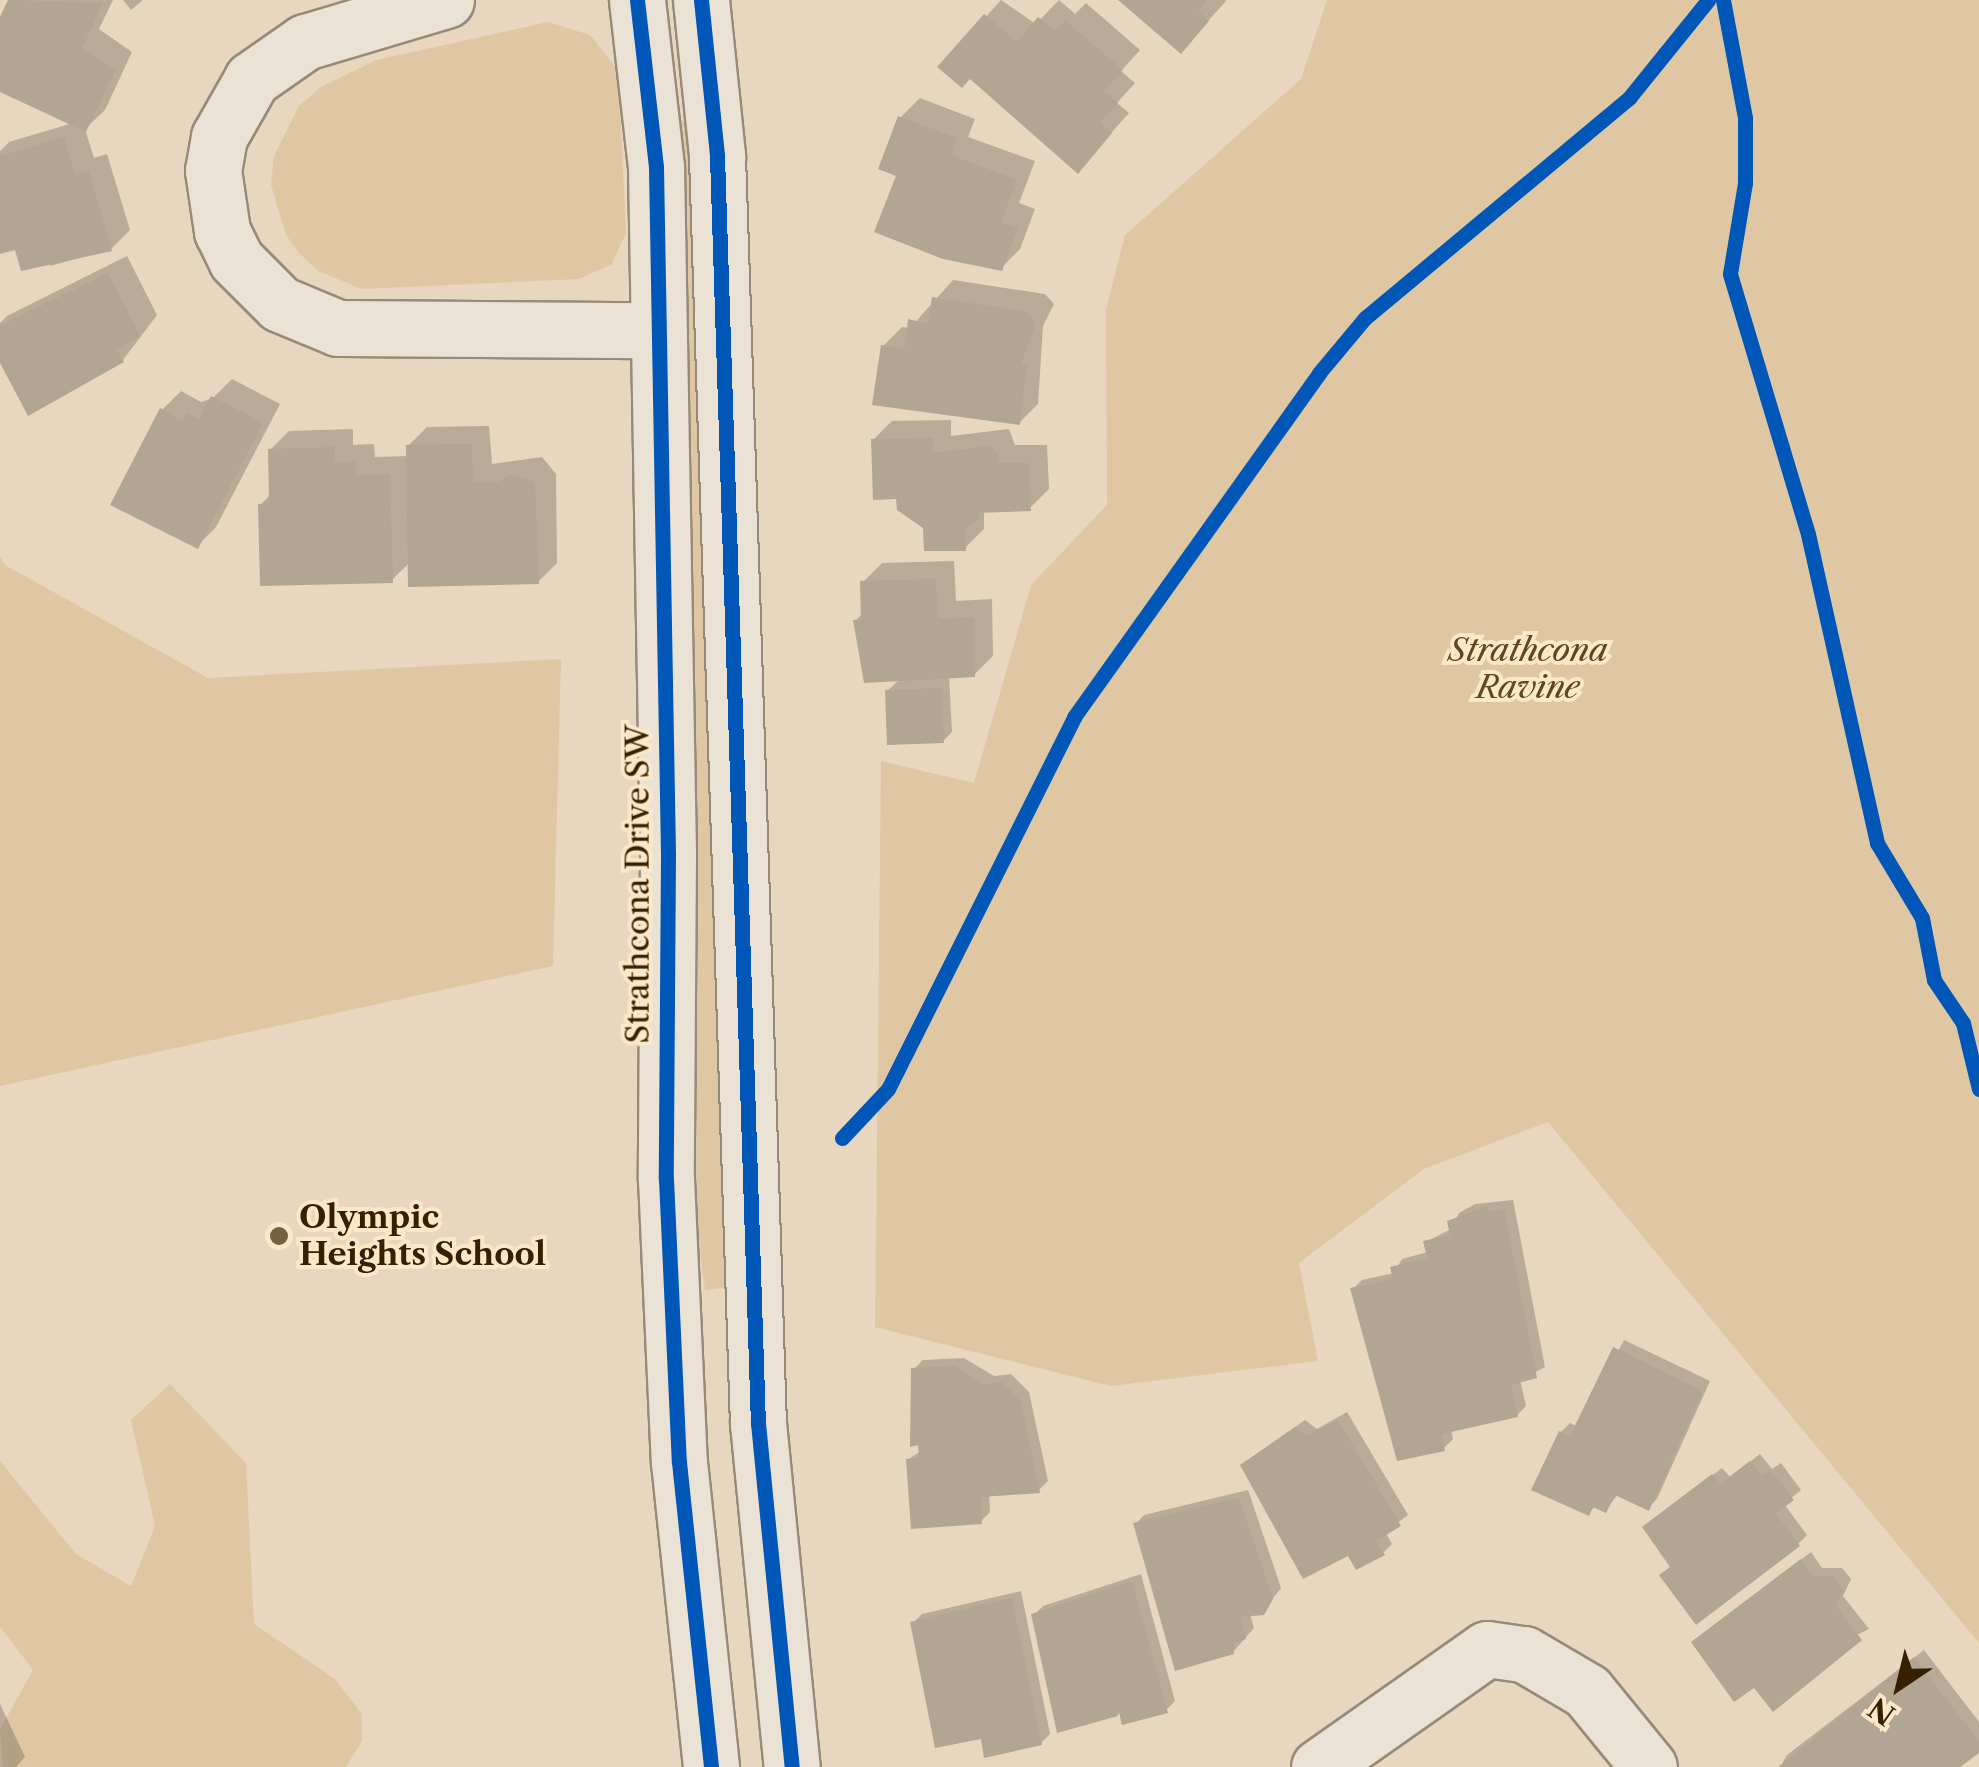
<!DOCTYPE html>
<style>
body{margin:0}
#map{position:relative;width:1979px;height:1767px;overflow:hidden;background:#e8d6be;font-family:"Libre Caslon Text",serif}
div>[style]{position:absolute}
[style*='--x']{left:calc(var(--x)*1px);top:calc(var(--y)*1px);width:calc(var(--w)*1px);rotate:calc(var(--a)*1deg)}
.green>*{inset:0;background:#e0c7a4}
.shadow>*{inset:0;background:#0003}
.building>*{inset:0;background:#b2a593;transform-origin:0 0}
.roads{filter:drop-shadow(2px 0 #968a78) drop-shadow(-2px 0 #968a78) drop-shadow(0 2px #968a78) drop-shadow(0 -2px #968a78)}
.minor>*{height:55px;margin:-27.5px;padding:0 27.5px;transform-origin:27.5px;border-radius:27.5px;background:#ebe2d6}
.cycleway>*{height:15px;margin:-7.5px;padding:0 7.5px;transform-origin:7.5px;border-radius:7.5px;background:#0057b8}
.dots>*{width:28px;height:28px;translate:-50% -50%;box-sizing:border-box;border:5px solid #fce7c9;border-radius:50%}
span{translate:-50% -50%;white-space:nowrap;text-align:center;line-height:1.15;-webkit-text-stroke:8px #fce7c9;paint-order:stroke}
.park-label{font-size:32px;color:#5f4624;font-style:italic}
.street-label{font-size:32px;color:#362000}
.poi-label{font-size:32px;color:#362000;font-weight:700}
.left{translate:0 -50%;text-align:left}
.north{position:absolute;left:1849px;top:1637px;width:100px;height:100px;-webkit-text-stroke:8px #fce7c9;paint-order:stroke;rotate:215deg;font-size:28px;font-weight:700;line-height:40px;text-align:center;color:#362000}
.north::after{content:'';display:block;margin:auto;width:35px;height:45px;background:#362000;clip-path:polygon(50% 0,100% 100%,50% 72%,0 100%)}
</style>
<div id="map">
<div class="green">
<i style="clip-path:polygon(1327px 0,1979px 0,1979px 1643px,1548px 1122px,1424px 1169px,1299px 1263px,1318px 1361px,1111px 1386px,875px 1327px,881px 761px,974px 783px,1031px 585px,1107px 505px,1106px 310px,1125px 235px,1301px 79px)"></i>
<i style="clip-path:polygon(548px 22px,590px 35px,618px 70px,626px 233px,612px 264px,579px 279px,362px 289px,318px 271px,300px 254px,286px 235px,271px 185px,274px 156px,299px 106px,321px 87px,376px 60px)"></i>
<i style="clip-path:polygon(678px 120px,689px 121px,730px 1287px,705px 1290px,690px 1172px)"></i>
<i style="clip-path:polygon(0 556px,5px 565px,208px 678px,561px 659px,553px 966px,0 1086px)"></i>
<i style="clip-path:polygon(170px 1384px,246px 1463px,254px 1624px,335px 1679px,362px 1714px,362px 1741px,346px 1767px,3px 1767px,0 1729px,33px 1670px,0 1627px,0 1461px,76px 1554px,131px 1586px,155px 1526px,131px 1420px)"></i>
</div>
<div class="shadow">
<i style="clip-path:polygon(11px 0,113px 0,99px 29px,132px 52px,105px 110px,85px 129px,94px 158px,107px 154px,130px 230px,111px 249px,50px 266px,49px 260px,16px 247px,0 252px,0 151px,9px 142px,73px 123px,0 89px,0 23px)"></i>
<i style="clip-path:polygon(123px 0,143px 0,131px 10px)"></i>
<i style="clip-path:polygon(1001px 0,1036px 24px,1059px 0,1075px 14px,1086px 3px,1140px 50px,1121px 71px,1135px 83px,1117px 103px,1129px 113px,1078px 170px,970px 76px,941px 67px)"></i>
<i style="clip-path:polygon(1122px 0,1226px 0,1226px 1px,1181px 51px)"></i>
<i style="clip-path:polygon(920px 98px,975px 119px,968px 137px,1035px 161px,1019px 203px,1035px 209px,1020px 249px,1001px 268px,899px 174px,881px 167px,901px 117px)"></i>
<i style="clip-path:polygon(127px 256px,157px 315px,123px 360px,0 357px,0 323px,7px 316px)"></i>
<i style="clip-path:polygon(953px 280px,1045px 294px,1054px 304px,1043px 326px,1038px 404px,1019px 423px,883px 346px,902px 327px,910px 328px)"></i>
<i style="clip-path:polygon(232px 379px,280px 404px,216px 527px,197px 546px,162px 410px,181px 391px,201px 402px,213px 398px)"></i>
<i style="clip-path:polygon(951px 420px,951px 436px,1009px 429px,1015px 445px,1047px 445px,1049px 489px,1030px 508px,984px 510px,984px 529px,965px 548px,926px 527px,898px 497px,873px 440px,892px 421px)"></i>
<i style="clip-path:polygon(489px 426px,492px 464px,542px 457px,556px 474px,557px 563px,538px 582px,410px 562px,392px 580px,260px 505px,272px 493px,270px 450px,289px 431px,353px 429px,353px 445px,374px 444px,375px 457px,408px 456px,408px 446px,427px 427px)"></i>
<i style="clip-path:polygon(954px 561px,956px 601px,992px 599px,993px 656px,974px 675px,949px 676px,952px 732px,943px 741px,887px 691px,900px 679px,855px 621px,864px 612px,863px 582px,882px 563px)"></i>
<i style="clip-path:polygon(1513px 1200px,1545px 1367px,1520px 1380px,1526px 1406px,1517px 1415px,1451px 1429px,1453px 1439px,1444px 1448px,1353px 1289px,1362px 1280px,1394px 1273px,1402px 1259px,1428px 1252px,1426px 1242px,1451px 1229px,1459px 1213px,1475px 1204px)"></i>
<i style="clip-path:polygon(1624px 1340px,1710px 1381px,1657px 1499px,1648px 1508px,1618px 1494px,1606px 1510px,1596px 1506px,1588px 1513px,1535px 1488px,1561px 1432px,1570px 1423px,1578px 1427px)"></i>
<i style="clip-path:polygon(964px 1358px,994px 1376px,1011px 1374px,1029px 1392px,1048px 1481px,1039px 1490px,989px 1494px,990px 1512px,981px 1521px,909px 1459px,921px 1451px,914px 1369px,923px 1360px)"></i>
<i style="clip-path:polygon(1347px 1412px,1408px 1515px,1385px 1532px,1392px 1544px,1383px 1553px,1277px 1440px,1305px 1420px,1317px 1429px)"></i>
<i style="clip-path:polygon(1760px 1454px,1772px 1469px,1781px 1463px,1801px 1490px,1784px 1504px,1807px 1535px,1798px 1544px,1672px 1565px,1654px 1519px,1722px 1468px,1730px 1477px)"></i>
<i style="clip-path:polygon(1248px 1490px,1281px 1588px,1262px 1612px,1250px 1614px,1254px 1628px,1233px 1652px,1136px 1524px,1144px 1515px)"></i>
<i style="clip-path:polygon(1811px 1552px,1822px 1568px,1842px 1568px,1851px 1579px,1843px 1596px,1869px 1629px,1755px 1684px,1703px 1634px)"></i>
<i style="clip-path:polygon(1141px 1574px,1175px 1701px,1166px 1710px,1116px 1714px,1034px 1615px,1043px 1606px)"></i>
<i style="clip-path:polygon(1021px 1591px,1050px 1734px,1041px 1743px,983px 1736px,913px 1623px,922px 1614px)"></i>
<i style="clip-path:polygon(1924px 1650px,1979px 1722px,1979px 1750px,1956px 1767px,1780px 1767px,1787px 1755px)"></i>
<i style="clip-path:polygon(0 1704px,25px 1757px,16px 1767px,0 1767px)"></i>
</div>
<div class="building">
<i style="clip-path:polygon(8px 0,103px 3px,82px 48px,115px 71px,86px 132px,0 92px,0 17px)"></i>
<i style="clip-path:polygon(1118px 0,1207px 0,1198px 11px,1209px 21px,1181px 54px)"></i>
<i style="clip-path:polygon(984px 14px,1017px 42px,1038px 17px,1055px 31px,1065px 20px,1123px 70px,1104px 91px,1118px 103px,1100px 123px,1112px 133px,1078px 174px,970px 79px,962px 88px,937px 67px)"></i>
<i style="clip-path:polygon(898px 116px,957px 138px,951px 155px,1017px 180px,1001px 222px,1018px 228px,1002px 271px,943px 259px,874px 232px,896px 176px,878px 169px)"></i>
<i style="clip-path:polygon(64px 137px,75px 175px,89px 171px,112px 251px,21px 271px,15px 250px,0 254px,0 156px)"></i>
<i style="clip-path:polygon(108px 273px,140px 336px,117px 350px,124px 362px,28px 416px,0 363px,0 326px)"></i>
<i style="clip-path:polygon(932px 297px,1026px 312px,1036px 324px,1021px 364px,1027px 365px,1020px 425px,872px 405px,881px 345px,905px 348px,908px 319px,928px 324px)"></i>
<i style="clip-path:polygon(211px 396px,263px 423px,198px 549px,110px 505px,160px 408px,182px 421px,187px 413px,199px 419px)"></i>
<i style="clip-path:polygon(933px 438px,933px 453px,990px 446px,999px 454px,997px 463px,1029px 463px,1031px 511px,978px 513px,979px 520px,966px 527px,966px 551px,924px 551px,923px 528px,897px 510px,896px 499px,873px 500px,871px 439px)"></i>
<i style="clip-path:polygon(471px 444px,474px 482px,498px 482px,509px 475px,535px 482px,539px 584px,408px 587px,406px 445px)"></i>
<i style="clip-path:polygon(335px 447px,335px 462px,356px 462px,357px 475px,390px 474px,393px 583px,260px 586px,258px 504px,269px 503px,268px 449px)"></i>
<i style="clip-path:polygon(936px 579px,938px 619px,974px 617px,975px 677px,864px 683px,853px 620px,861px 619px,860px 581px)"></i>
<i style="left:942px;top:688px;width:55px;height:57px;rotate:88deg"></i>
<i style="clip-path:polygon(1488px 1206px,1489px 1212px,1504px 1208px,1537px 1378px,1511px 1385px,1518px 1417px,1442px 1434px,1445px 1451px,1397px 1461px,1350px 1288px,1393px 1279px,1390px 1267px,1427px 1258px,1423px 1241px,1450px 1235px,1447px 1221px)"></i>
<i style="clip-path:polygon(1613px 1347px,1703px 1391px,1649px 1511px,1615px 1495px,1606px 1513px,1593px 1507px,1589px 1516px,1531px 1490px,1559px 1431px,1570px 1436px)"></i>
<i style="clip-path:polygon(955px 1366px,984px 1384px,1002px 1382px,1021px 1402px,1040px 1493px,981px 1497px,982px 1524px,911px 1529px,906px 1459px,919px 1458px,918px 1445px,910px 1447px,911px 1368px)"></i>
<i style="clip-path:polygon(1338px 1420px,1401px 1526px,1376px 1541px,1385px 1555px,1356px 1570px,1348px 1556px,1303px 1579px,1240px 1465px,1295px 1427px,1307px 1436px)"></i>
<i style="clip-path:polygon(1750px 1461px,1762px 1476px,1771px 1470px,1794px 1500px,1776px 1513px,1800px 1546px,1696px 1625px,1659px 1575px,1670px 1567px,1642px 1527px,1712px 1474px,1720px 1484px)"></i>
<i style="clip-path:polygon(1239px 1498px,1273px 1599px,1264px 1615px,1240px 1617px,1246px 1639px,1233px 1643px,1234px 1654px,1175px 1671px,1133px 1523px)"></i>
<i style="clip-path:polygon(1801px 1559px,1813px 1576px,1833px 1576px,1843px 1590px,1836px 1606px,1862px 1640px,1773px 1712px,1754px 1688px,1734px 1702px,1691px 1642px)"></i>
<i style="clip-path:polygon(1132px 1581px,1168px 1713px,1122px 1725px,1118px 1708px,1118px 1716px,1057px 1733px,1031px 1614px)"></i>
<i style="clip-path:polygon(1012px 1598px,1042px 1745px,984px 1758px,981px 1739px,935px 1748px,910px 1622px)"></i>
<i style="clip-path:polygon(1914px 1657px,1979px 1742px,1979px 1753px,1960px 1767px,1778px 1767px)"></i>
</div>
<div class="roads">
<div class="minor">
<i style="--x:446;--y:0;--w:147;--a:163.4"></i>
<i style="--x:305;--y:42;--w:65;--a:145.1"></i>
<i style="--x:252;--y:79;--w:67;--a:119.6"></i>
<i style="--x:219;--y:137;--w:34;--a:100"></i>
<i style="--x:213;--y:170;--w:62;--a:81.6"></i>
<i style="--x:222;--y:231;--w:32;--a:64"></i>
<i style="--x:236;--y:260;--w:62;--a:45"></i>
<i style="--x:280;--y:304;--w:63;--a:22.5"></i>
<i style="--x:338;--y:328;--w:316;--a:0.4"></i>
<i style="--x:637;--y:0;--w:168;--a:83.5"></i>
<i style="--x:656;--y:167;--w:687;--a:89"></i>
<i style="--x:668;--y:854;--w:325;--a:90.4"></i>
<i style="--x:666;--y:1179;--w:283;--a:87.4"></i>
<i style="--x:679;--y:1462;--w:307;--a:84"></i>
<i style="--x:701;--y:0;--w:157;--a:84.1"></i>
<i style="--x:717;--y:156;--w:1268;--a:88.15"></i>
<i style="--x:758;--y:1423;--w:346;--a:84.4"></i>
<i style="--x:1319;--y:1767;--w:205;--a:-35.1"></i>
<i style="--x:1487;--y:1649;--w:37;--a:8"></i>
<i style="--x:1524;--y:1654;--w:73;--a:30.4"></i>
<i style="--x:1587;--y:1691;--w:98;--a:50.8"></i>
</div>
</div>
<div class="cycleway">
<i style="--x:637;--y:0;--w:168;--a:83.5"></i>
<i style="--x:656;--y:167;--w:687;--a:89"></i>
<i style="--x:668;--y:854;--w:325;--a:90.4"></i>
<i style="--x:666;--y:1179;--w:283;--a:87.4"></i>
<i style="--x:679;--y:1462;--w:307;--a:84"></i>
<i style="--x:701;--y:0;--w:157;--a:84.1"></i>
<i style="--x:717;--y:156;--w:1268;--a:88.15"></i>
<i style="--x:758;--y:1423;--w:346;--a:84.4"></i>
<i style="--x:1723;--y:0;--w:120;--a:79.4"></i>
<i style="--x:1745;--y:118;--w:65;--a:90"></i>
<i style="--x:1745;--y:183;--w:92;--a:99.4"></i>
<i style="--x:1730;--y:274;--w:271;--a:73.3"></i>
<i style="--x:1808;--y:534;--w:317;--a:77.4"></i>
<i style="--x:1877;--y:843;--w:87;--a:59"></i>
<i style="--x:1922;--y:918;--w:63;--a:79"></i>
<i style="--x:1934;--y:980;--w:52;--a:56"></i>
<i style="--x:1963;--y:1023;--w:68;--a:76.4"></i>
<i style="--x:842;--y:1138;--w:67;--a:-46.8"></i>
<i style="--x:888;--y:1089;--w:416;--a:-63.4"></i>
<i style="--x:1074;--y:717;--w:422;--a:-54.5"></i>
<i style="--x:1319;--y:373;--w:72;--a:-50.1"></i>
<i style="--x:1365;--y:318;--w:344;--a:-39.8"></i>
<i style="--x:1629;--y:98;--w:126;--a:-51.1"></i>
</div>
<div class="dots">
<i style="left:279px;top:1236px;background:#746042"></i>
</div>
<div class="park-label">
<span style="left:1528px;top:669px">Strathcona<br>Ravine</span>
</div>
<div class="street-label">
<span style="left:638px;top:884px;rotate:-90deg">Strathcona Drive SW</span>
</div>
<div class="poi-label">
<span class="left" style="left:299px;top:1236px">Olympic<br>Heights School</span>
</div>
<div class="north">N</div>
</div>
